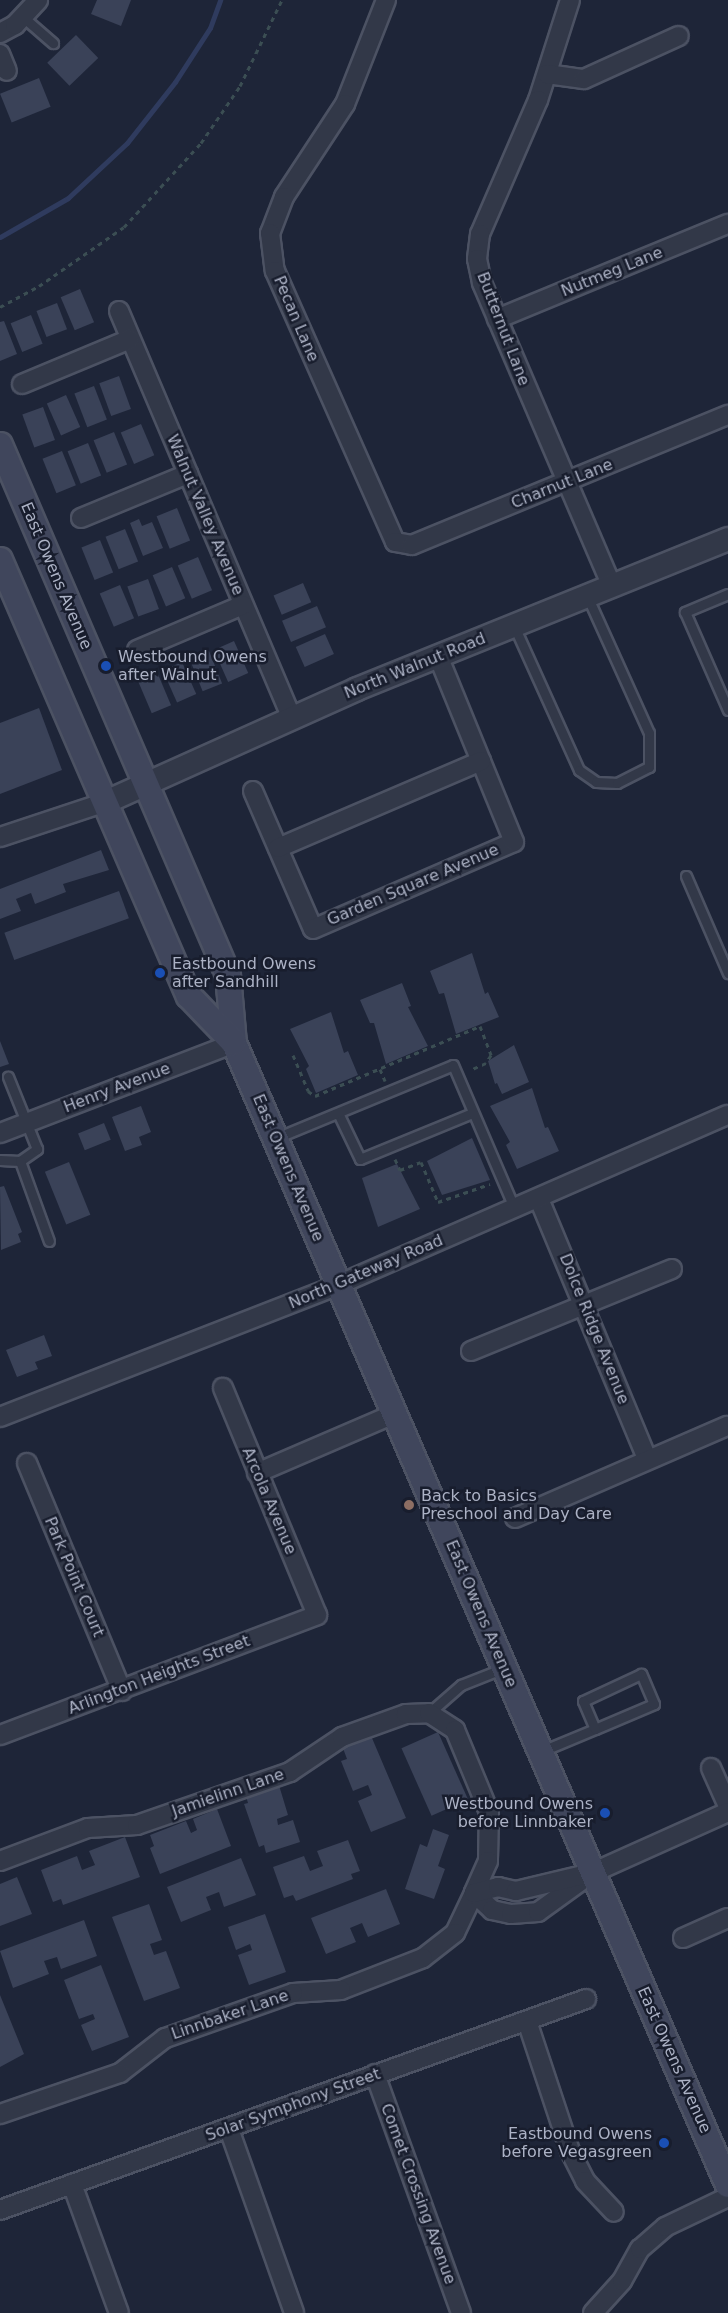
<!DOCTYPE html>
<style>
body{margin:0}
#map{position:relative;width:728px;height:2313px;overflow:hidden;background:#1e2538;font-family:"DejaVu Sans",sans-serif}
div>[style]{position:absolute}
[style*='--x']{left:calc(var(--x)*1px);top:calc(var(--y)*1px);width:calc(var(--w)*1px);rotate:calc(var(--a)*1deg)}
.stream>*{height:5px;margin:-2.5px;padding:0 2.5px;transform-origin:2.5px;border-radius:2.5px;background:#2f3b5e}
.building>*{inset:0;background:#3a4258;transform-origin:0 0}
.path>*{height:3px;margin-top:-1.5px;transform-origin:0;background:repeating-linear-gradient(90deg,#3b4e53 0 4.5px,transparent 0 9px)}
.roads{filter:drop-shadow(2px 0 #4c5263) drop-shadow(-2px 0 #4c5263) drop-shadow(0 2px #4c5263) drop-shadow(0 -2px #4c5263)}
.service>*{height:9px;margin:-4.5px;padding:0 4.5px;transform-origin:4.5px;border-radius:4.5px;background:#323848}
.minor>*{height:18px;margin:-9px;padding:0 9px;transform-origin:9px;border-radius:9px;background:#323848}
.tertiary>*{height:22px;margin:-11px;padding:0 11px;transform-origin:11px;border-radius:11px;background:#323848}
.secondary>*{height:24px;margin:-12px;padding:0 12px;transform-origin:12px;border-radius:12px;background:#40465c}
.dots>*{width:16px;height:16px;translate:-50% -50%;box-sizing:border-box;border:3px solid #181d2d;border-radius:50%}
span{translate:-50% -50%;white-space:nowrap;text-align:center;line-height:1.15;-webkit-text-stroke:5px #181d2d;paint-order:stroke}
.street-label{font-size:16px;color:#acb2c5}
.poi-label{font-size:16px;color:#acb2c5}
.left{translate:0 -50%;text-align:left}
.right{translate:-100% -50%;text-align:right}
</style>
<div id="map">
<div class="stream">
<i style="--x:0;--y:237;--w:78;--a:-29.8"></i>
<i style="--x:68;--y:198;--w:81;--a:-43"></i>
<i style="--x:127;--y:143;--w:78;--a:-51.8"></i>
<i style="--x:175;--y:82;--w:64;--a:-57.1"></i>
<i style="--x:210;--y:28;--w:30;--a:-70"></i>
</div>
<div class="building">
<i style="clip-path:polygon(97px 0,131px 0,121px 26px,91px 14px)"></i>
<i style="left:76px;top:35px;width:32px;height:40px;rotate:46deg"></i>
<i style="left:39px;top:78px;width:31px;height:42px;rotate:68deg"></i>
<i style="left:80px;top:289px;width:36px;height:21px;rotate:67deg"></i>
<i style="left:57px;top:303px;width:28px;height:22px;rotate:69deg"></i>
<i style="left:31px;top:315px;width:31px;height:22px;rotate:68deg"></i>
<i style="clip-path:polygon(4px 321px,17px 354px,0 361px,0 322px)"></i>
<i style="left:119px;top:376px;width:35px;height:21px;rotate:70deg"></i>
<i style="left:94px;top:386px;width:36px;height:21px;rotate:69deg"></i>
<i style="left:66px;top:395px;width:35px;height:21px;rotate:66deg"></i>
<i style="left:43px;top:407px;width:35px;height:22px;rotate:70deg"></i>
<i style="left:141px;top:424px;width:34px;height:22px;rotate:67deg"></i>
<i style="left:114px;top:432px;width:35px;height:22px;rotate:68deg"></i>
<i style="left:88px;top:443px;width:35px;height:22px;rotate:68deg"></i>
<i style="left:62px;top:451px;width:37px;height:21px;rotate:68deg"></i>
<i style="left:177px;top:508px;width:35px;height:22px;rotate:68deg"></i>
<i style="clip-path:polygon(139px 519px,142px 526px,152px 522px,163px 548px,143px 556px,130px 523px)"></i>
<i style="left:125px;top:529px;width:35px;height:21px;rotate:68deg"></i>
<i style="left:100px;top:540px;width:35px;height:20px;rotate:68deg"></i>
<i style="left:198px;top:557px;width:36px;height:22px;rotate:67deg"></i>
<i style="left:172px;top:567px;width:34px;height:21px;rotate:67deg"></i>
<i style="left:148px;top:579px;width:32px;height:22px;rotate:70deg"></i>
<i style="left:303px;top:583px;width:21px;height:32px;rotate:67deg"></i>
<i style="left:120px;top:585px;width:36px;height:22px;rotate:67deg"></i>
<i style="left:317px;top:606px;width:23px;height:38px;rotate:67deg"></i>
<i style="left:325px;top:634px;width:22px;height:32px;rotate:66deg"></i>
<i style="left:234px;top:641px;width:35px;height:22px;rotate:66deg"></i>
<i style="left:209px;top:651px;width:35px;height:21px;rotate:68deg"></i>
<i style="left:182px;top:662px;width:35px;height:21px;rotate:66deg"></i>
<i style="left:157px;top:672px;width:36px;height:21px;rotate:67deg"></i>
<i style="clip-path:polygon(39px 708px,62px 770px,0 794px,0 723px)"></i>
<i style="clip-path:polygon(101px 850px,109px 870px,63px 884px,66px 892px,35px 904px,31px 893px,16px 899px,21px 911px,0 919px,0 889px)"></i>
<i style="left:119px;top:891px;width:29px;height:122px;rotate:70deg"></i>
<i style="clip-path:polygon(472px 953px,485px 994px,488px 992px,499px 1017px,456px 1034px,444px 993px,439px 994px,430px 971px)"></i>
<i style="clip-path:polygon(402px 983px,411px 1006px,408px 1007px,428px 1046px,386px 1064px,374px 1023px,370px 1023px,360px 1000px)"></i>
<i style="clip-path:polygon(331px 1012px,344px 1053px,348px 1051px,358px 1075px,316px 1093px,306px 1069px,309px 1066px,290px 1029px)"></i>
<i style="clip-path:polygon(0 1041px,9px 1064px,0 1067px)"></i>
<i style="clip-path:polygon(514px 1045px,529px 1082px,502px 1094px,497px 1083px,495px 1084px,488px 1061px)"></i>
<i style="clip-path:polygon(532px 1088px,545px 1128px,548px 1127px,559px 1151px,517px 1169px,506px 1145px,510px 1142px,490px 1106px)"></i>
<i style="clip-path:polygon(141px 1106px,151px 1132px,139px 1137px,142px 1145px,125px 1151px,112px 1117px)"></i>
<i style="left:104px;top:1123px;width:18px;height:28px;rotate:68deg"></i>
<i style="clip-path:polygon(472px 1138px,490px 1180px,442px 1195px,427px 1161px)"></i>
<i style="left:69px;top:1162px;width:57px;height:26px;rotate:68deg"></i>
<i style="clip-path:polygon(397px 1164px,420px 1209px,378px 1227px,362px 1178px)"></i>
<i style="clip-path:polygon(4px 1186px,22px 1232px,18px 1234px,21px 1242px,1px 1250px,0 1187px)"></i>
<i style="clip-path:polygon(44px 1335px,52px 1356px,35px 1362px,38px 1369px,17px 1377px,6px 1350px)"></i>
<i style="clip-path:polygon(369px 1731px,406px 1818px,371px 1832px,358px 1801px,372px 1795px,368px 1785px,353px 1791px,341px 1761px,347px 1759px,341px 1743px)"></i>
<i style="left:438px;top:1732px;width:74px;height:40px;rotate:66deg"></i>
<i style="clip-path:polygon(278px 1782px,288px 1815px,277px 1819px,278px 1825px,293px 1820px,300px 1842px,266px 1853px,264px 1845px,259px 1847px,244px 1804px,248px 1803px,245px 1793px)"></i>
<i style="clip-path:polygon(217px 1809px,231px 1846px,160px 1874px,150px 1848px,154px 1846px,150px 1835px,186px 1821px,191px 1833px,197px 1830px,193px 1819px)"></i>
<i style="clip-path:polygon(433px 1829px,449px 1835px,438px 1866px,445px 1869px,434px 1899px,405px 1889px,420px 1844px,427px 1847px)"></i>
<i style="clip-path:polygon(125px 1837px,140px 1877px,63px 1905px,61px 1899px,53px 1902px,41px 1870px,77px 1856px,82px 1870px,95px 1865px,89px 1851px)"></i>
<i style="clip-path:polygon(348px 1840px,360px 1871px,351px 1874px,353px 1879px,296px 1901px,293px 1895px,284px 1898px,273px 1867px,304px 1856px,310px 1871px,323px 1866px,317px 1851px)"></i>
<i style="clip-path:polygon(241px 1858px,256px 1895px,224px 1907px,219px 1892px,206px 1897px,211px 1910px,181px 1922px,167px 1887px)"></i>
<i style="clip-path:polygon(17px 1877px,32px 1914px,0 1926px,0 1884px)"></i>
<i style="clip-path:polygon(386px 1889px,400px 1924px,368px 1937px,362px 1923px,350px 1928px,356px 1942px,326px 1954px,311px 1918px)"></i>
<i style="clip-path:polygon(149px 1904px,162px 1940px,150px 1944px,154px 1955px,166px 1951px,180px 1988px,144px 2001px,112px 1917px)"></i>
<i style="clip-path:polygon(265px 1914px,286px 1972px,249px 1985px,238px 1955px,252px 1950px,250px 1944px,236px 1950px,228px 1927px)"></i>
<i style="clip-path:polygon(84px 1920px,97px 1956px,61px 1969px,57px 1957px,44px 1961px,49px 1974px,13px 1988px,0 1951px)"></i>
<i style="clip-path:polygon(101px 1965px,129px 2037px,92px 2051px,81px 2025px,95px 2019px,93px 2014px,79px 2019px,64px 1980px)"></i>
<i style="clip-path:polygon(0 1995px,24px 2054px,0 2067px)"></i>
</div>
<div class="path">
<i style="--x:0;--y:307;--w:44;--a:-28.3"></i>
<i style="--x:39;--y:286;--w:103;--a:-34.8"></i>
<i style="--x:124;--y:227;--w:114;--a:-47.5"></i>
<i style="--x:201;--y:143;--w:69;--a:-55.6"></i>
<i style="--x:240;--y:86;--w:96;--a:-64"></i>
<i style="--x:293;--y:1055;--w:39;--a:67"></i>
<i style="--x:308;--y:1091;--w:9;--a:36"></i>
<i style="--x:315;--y:1096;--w:179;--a:-23"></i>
<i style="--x:480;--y:1026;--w:31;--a:69"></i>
<i style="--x:491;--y:1055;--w:9;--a:122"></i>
<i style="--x:486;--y:1063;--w:17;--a:156"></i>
<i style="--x:380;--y:1069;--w:13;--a:67"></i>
<i style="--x:395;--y:1159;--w:12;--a:66"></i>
<i style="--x:400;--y:1170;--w:22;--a:-21"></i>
<i style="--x:421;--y:1162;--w:43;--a:67"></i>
<i style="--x:438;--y:1202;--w:55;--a:-19.1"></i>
</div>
<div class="roads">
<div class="service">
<i style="--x:23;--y:17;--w:40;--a:41"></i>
<i style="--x:728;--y:594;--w:47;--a:157.3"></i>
<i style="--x:685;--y:612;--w:107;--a:66.3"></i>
<i style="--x:514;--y:626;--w:158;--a:65.7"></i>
<i style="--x:579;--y:770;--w:21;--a:35"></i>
<i style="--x:596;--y:782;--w:21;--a:3"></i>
<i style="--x:617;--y:783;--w:36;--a:-27"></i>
<i style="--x:649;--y:767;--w:34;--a:-90"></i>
<i style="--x:649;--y:733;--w:150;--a:-114.3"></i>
<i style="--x:686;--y:876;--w:106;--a:66.6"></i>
<i style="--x:338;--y:1113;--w:51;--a:64.4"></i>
<i style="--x:360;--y:1159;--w:121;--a:-22.3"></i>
<i style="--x:276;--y:1138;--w:191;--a:-22.4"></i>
<i style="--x:453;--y:1065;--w:158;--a:66.8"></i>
<i style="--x:0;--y:1160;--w:20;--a:3"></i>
<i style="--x:20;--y:1161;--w:21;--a:-35"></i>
<i style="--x:37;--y:1149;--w:78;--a:-111.9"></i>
<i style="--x:20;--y:1161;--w:85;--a:70.1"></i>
<i style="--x:429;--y:1713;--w:43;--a:-41.2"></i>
<i style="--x:461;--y:1685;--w:46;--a:-21.6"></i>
<i style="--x:542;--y:1751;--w:57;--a:-22.5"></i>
<i style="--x:595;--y:1729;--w:64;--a:-23"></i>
<i style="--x:654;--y:1704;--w:33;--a:-113"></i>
<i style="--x:641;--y:1674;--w:64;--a:155"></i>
<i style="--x:583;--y:1701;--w:30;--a:67"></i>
</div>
<div class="minor">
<i style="--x:386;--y:0;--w:112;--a:111.5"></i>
<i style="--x:345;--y:104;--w:111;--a:123.3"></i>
<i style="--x:284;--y:197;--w:39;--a:111"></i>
<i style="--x:270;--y:233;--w:38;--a:83"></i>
<i style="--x:275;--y:271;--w:296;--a:66.1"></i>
<i style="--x:395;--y:542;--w:17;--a:10"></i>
<i style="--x:412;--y:545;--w:342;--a:-22.4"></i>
<i style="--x:570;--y:0;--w:105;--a:107.7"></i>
<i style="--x:538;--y:100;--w:146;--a:113.4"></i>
<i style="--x:480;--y:234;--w:25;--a:97"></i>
<i style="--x:477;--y:259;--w:25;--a:78"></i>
<i style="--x:482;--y:283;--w:330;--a:66.8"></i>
<i style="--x:0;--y:33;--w:17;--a:-28"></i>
<i style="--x:15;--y:25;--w:34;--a:-47"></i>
<i style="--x:0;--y:54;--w:18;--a:68"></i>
<i style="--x:547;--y:74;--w:37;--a:8"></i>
<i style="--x:584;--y:79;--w:104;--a:-24.4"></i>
<i style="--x:119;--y:311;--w:443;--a:67"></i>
<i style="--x:497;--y:319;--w:250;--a:-22.4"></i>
<i style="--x:22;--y:384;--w:117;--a:-22.6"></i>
<i style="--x:81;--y:518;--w:116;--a:-22.4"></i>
<i style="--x:137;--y:650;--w:115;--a:-23"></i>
<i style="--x:253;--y:791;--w:150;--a:66.5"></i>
<i style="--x:313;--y:929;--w:219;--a:-23.4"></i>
<i style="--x:514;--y:842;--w:201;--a:-112.2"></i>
<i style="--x:0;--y:837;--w:112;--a:-18.3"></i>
<i style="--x:278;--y:848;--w:221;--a:-23.2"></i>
<i style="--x:0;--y:1133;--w:251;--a:-21"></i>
<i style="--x:539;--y:1199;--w:282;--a:67.4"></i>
<i style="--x:471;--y:1351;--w:217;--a:-22.2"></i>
<i style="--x:0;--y:1417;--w:363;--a:-21.3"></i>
<i style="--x:338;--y:1285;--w:425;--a:-23.6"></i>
<i style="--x:27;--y:1463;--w:247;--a:67.4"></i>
<i style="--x:257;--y:1473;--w:149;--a:-23.3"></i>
<i style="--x:515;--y:1518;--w:231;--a:-23.5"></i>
<i style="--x:0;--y:1735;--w:339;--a:-20.7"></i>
<i style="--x:317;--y:1615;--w:246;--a:-112.5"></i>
<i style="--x:711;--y:1768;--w:42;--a:65.9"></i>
<i style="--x:0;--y:1861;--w:94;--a:-20.6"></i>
<i style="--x:88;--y:1828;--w:49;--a:-3.5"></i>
<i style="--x:137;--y:1825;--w:162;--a:-19.1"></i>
<i style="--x:290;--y:1772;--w:63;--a:-33.9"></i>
<i style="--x:342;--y:1737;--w:68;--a:-19.8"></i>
<i style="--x:406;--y:1714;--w:23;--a:-2"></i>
<i style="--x:429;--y:1713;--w:31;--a:33"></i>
<i style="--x:455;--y:1730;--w:89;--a:67.5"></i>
<i style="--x:489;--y:1812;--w:49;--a:91.2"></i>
<i style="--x:488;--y:1861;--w:35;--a:114"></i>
<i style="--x:474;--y:1893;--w:44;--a:115.4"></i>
<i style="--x:455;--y:1933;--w:41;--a:142"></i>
<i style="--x:423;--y:1958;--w:88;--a:158.7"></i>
<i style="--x:341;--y:1990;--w:48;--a:176.4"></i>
<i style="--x:293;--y:1993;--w:136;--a:160.6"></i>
<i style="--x:165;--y:2038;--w:57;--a:142.1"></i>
<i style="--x:120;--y:2073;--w:127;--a:161.1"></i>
<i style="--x:474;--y:1893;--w:25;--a:43"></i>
<i style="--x:492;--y:1910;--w:19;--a:12"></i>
<i style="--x:511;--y:1914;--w:27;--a:-4"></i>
<i style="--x:538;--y:1912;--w:67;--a:-35.8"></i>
<i style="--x:592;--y:1873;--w:149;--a:-24.2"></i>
<i style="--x:474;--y:1893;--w:25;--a:-14"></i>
<i style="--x:498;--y:1887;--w:18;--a:13"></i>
<i style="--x:516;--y:1891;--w:69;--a:-13.4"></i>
<i style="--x:683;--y:1938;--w:49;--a:-24"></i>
<i style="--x:527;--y:2021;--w:137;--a:71.7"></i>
<i style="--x:570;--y:2151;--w:34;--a:63"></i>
<i style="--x:585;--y:2181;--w:42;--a:46.9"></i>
<i style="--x:375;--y:2074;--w:254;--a:70.2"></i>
<i style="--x:229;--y:2129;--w:195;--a:70.5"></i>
<i style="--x:72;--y:2184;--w:137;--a:70"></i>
<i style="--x:0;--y:2210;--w:623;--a:-19.8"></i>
<i style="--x:593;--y:2313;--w:43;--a:-47.8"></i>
<i style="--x:622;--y:2281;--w:37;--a:-61"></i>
<i style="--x:640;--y:2249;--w:33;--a:-41"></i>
<i style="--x:665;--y:2227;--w:70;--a:-25.5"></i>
</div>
<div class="tertiary">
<i style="--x:106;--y:802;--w:275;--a:-24.2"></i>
<i style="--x:357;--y:689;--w:400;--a:-22"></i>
</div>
<div class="secondary">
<i style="--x:0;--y:445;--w:577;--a:66.72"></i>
<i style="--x:228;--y:975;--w:68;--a:85"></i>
<i style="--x:234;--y:1043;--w:1244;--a:66.61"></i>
<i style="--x:0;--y:560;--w:475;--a:66.6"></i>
<i style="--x:189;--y:996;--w:65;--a:46.2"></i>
</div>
</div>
<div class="dots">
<i style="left:106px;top:666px;background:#1a4fb4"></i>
<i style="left:160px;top:973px;background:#1a4fb4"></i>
<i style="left:409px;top:1505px;background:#8d6e63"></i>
<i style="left:605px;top:1813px;background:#1a4fb4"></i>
<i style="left:664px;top:2143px;background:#1a4fb4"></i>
</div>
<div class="street-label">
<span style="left:612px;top:272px;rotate:-22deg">Nutmeg Lane</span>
<span style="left:296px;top:319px;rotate:67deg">Pecan Lane</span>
<span style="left:503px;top:329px;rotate:69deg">Butternut Lane</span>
<span style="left:562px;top:484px;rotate:-22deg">Charnut Lane</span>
<span style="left:205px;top:515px;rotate:67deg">Walnut Valley Avenue</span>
<span style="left:56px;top:576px;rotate:67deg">East Owens Avenue</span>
<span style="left:415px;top:666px;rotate:-22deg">North Walnut Road</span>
<span style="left:413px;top:885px;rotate:-23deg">Garden Square Avenue</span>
<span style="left:117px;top:1088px;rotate:-21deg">Henry Avenue</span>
<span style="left:288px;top:1168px;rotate:67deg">East Owens Avenue</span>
<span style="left:366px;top:1272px;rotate:-23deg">North Gateway Road</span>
<span style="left:594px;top:1329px;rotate:68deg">Dolce Ridge Avenue</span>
<span style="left:269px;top:1501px;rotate:67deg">Arcola Avenue</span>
<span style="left:74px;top:1577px;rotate:67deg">Park Point Court</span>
<span style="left:481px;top:1614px;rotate:67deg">East Owens Avenue</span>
<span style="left:159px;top:1675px;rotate:-21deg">Arlington Heights Street</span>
<span style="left:228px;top:1793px;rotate:-19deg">Jamielinn Lane</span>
<span style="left:230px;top:2015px;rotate:-19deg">Linnbaker Lane</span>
<span style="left:674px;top:2060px;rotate:66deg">East Owens Avenue</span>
<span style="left:293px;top:2105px;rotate:-20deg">Solar Symphony Street</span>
<span style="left:418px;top:2194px;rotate:70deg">Comet Crossing Avenue</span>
</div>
<div class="poi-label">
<span class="left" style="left:118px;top:666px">Westbound Owens<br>after Walnut</span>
<span class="left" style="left:172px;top:973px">Eastbound Owens<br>after Sandhill</span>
<span class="left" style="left:421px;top:1505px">Back to Basics<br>Preschool and Day Care</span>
<span class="right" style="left:593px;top:1813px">Westbound Owens<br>before Linnbaker</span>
<span class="right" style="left:652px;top:2143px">Eastbound Owens<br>before Vegasgreen</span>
</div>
</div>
